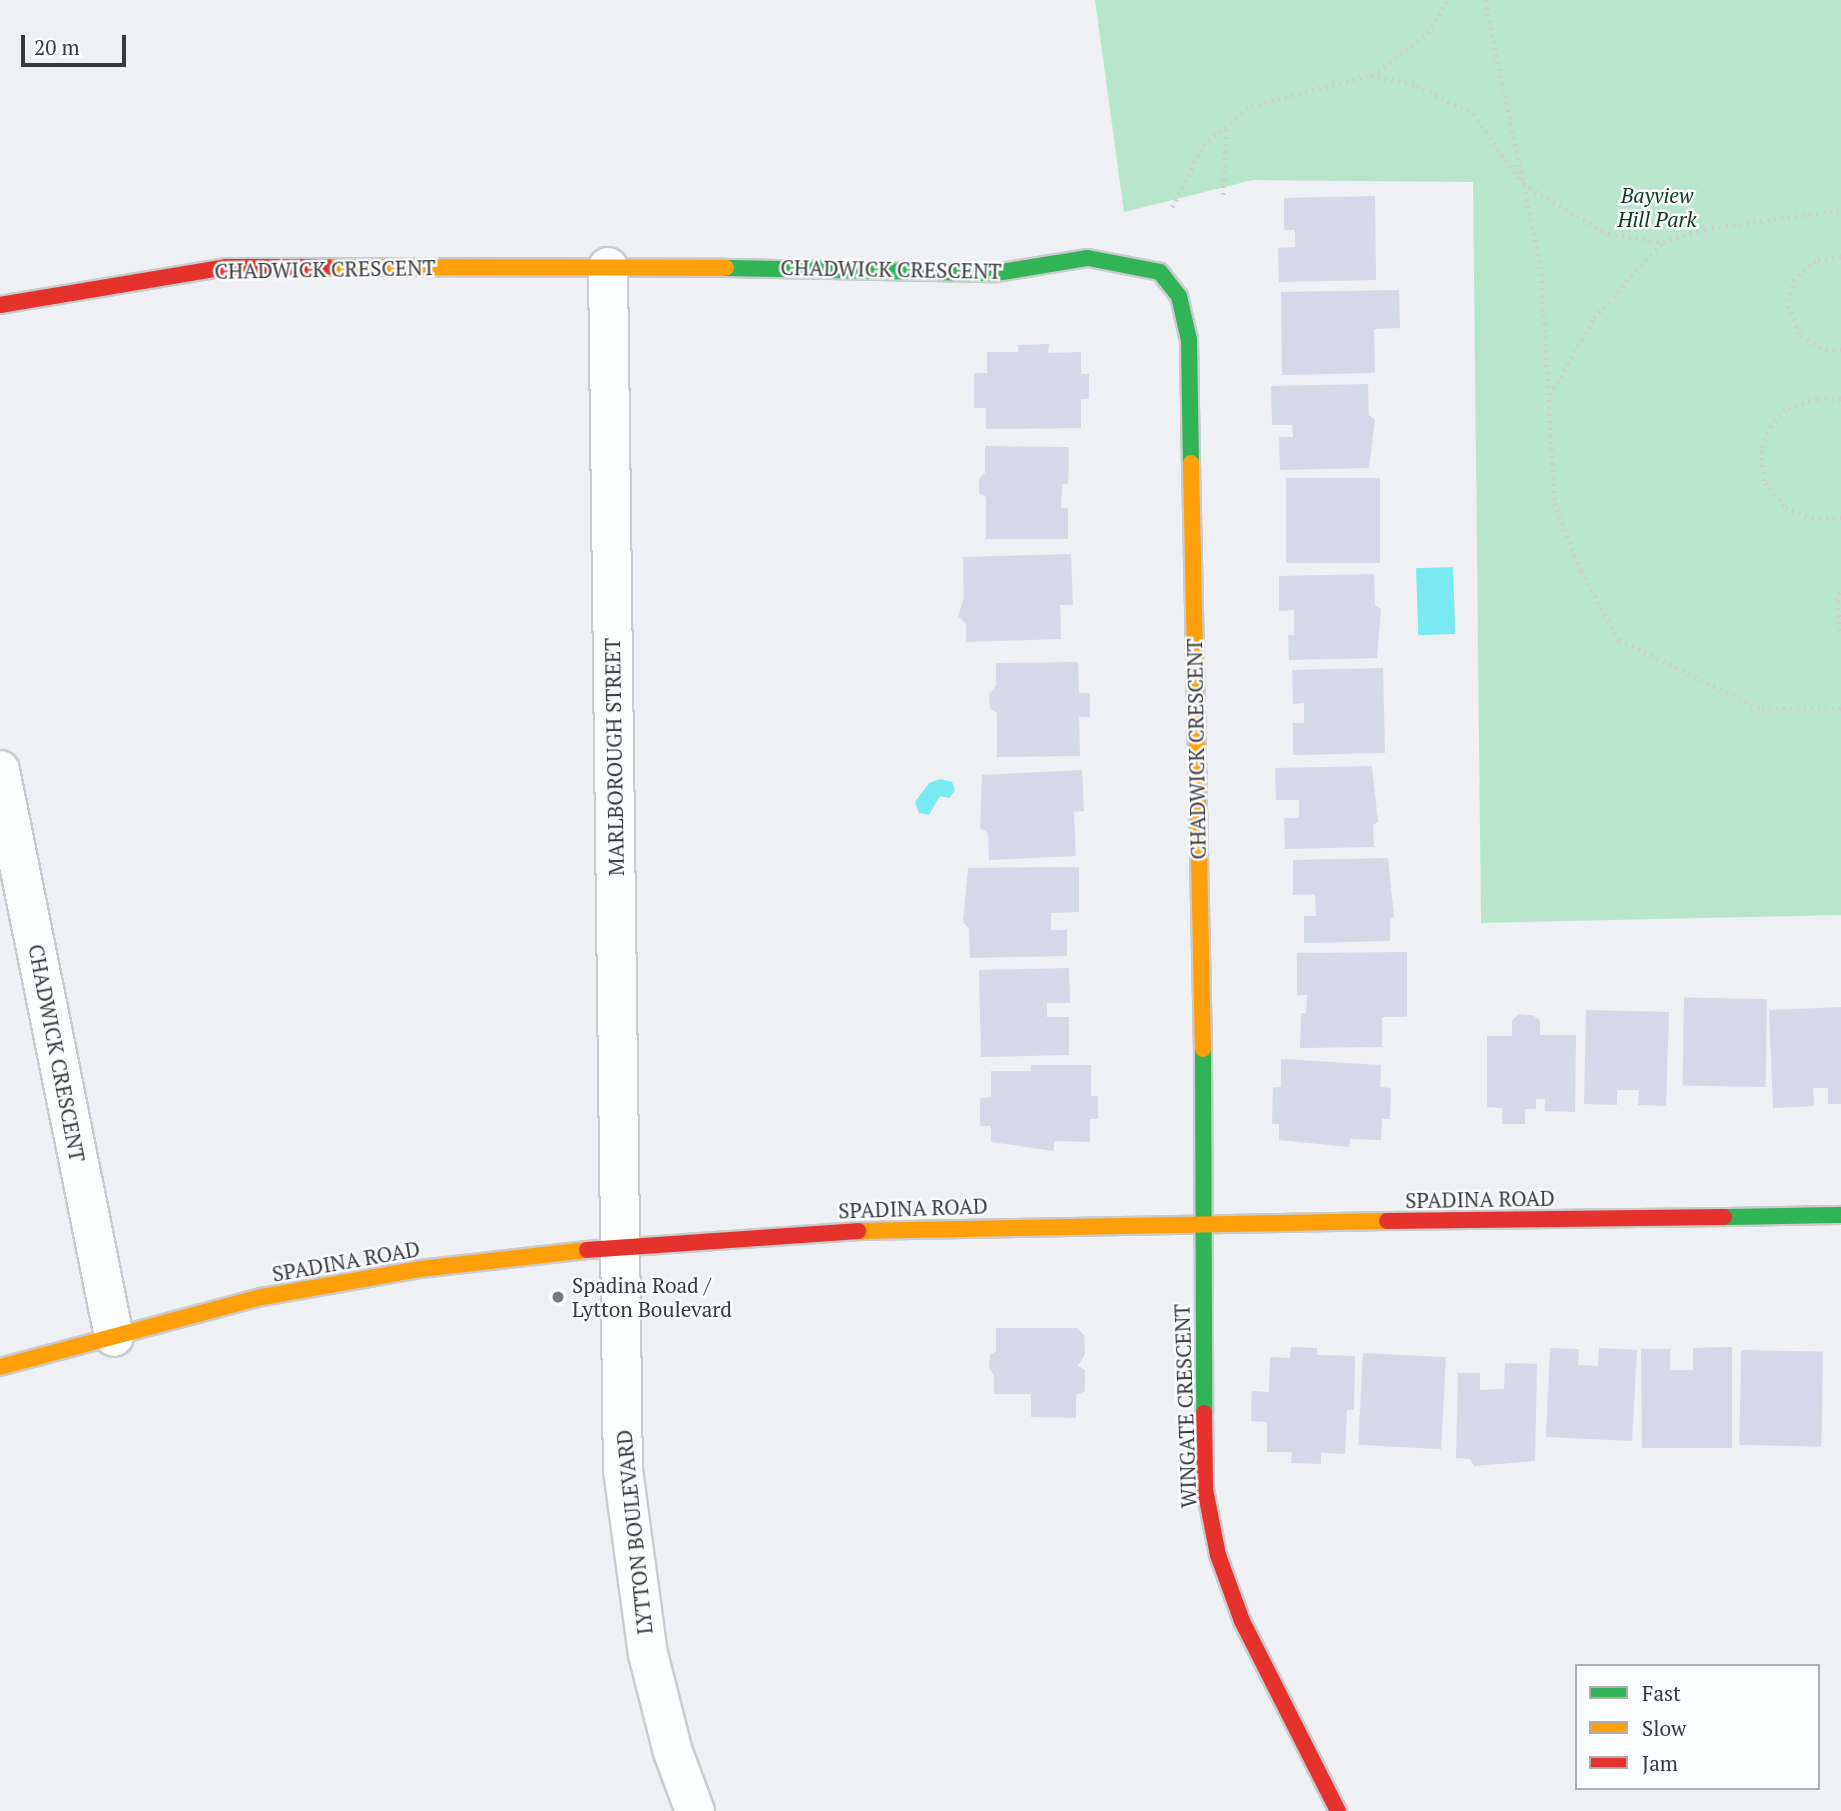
<!DOCTYPE html>
<style>
body{margin:0}
#map{position:relative;width:1841px;height:1811px;overflow:hidden;background:#eef0f3;font-family:"PT Serif",serif}
div>[style]{position:absolute}
[style*='--x']{left:calc(var(--x)*1px);top:calc(var(--y)*1px);width:calc(var(--w)*1px);rotate:calc(var(--a)*1deg)}
.green>*{inset:0;background:#b7e6cd}
.water>*{inset:0;background:#7aeaf2;transform-origin:0 0}
.building>*{inset:0;background:#d5d9e8;transform-origin:0 0}
.path>*{height:4.5px;margin-top:-2.25px;transform-origin:0;background:repeating-linear-gradient(90deg,#cececf 0 2px,transparent 0 7px)}
.roads{filter:drop-shadow(2px 0 #cacbce) drop-shadow(-2px 0 #cacbce) drop-shadow(0 2px #cacbce) drop-shadow(0 -2px #cacbce)}
.street>*{height:38px;margin:-19px;padding:0 19px;transform-origin:19px;border-radius:19px;background:#fcfdfd}
.fast>*{height:16px;margin:-8px;padding:0 8px;transform-origin:8px;border-radius:8px;background:#30b455}
.slow>*{height:16px;margin:-8px;padding:0 8px;transform-origin:8px;border-radius:8px;background:#ff9f0a}
.jam>*{height:16px;margin:-8px;padding:0 8px;transform-origin:8px;border-radius:8px;background:#e5322d}
.dots>*{width:19px;height:19px;translate:-50% -50%;box-sizing:border-box;border:4px solid #fbfcfe;border-radius:50%}
span{translate:-50% -50%;white-space:nowrap;text-align:center;line-height:1.15;-webkit-text-stroke:5px #fbfcfe;paint-order:stroke}
.park-label{font-size:21px;color:#0d3a24;font-style:italic}
.street-label{font-size:21px;color:#393a3c}
.poi-label{font-size:21px;color:#393a3c}
.left{translate:0 -50%;text-align:left}
.legend{position:absolute;left:1575px;top:1664px;width:245px;height:126px;box-sizing:border-box;background:#fbfcfe;border:2px solid #adaeb0;margin:0;padding:9px 12px;list-style:none;font-size:21px;color:#393a3c}
.legend li{display:flex;align-items:center;gap:14px;height:35px}
.legend b{width:35px;border:2px solid #adaeb0}
.scale{position:absolute;left:21px;top:35px;width:105px;height:32px;box-sizing:border-box;border:4px solid #393a3c;border-top:0;padding-left:9px;font-size:21px;line-height:24px;white-space:nowrap;color:#393a3c;-webkit-text-stroke:5px #fbfcfe;paint-order:stroke}
</style>
<div id="map">
<div class="green">
<i style="clip-path:polygon(1095px 0,1841px 0,1841px 915px,1481px 923px,1473px 182px,1253px 180px,1124px 212px)"></i>
</div>
<div class="water">
<i style="left:1453px;top:567px;width:67px;height:37px;rotate:88deg"></i>
<i style="clip-path:polygon(940px 779px,952px 782px,955px 790px,950px 798px,940px 796px,929px 815px,919px 813px,915px 802px,929px 783px)"></i>
</div>
<div class="building">
<i style="clip-path:polygon(1375px 196px,1376px 280px,1279px 282px,1278px 248px,1295px 247px,1295px 230px,1284px 230px,1284px 198px)"></i>
<i style="clip-path:polygon(1399px 290px,1400px 328px,1374px 329px,1375px 373px,1282px 375px,1281px 292px)"></i>
<i style="clip-path:polygon(1049px 344px,1048px 353px,1081px 352px,1081px 374px,1089px 374px,1089px 399px,1081px 399px,1081px 428px,986px 429px,986px 408px,974px 408px,974px 373px,987px 373px,987px 352px,1018px 352px,1018px 345px)"></i>
<i style="clip-path:polygon(1368px 384px,1369px 415px,1375px 420px,1369px 468px,1280px 470px,1279px 437px,1293px 437px,1292px 425px,1272px 425px,1271px 386px)"></i>
<i style="clip-path:polygon(985px 446px,1069px 447px,1068px 484px,1062px 484px,1061px 508px,1068px 508px,1068px 539px,986px 539px,986px 497px,979px 493px,979px 479px,985px 473px)"></i>
<i style="left:1286px;top:478px;width:94px;height:85px"></i>
<i style="clip-path:polygon(1071px 554px,1073px 605px,1060px 605px,1061px 639px,966px 642px,966px 624px,958px 616px,964px 597px,963px 557px)"></i>
<i style="clip-path:polygon(1374px 574px,1375px 605px,1381px 609px,1377px 658px,1289px 660px,1288px 635px,1294px 635px,1294px 610px,1279px 611px,1279px 576px)"></i>
<i style="clip-path:polygon(1078px 662px,1079px 693px,1090px 693px,1090px 717px,1079px 717px,1080px 756px,997px 757px,997px 713px,990px 708px,989px 694px,996px 686px,996px 663px)"></i>
<i style="clip-path:polygon(1383px 668px,1385px 753px,1293px 755px,1293px 723px,1304px 723px,1304px 703px,1293px 704px,1292px 670px)"></i>
<i style="clip-path:polygon(1372px 766px,1378px 822px,1373px 825px,1374px 847px,1285px 849px,1284px 818px,1299px 818px,1299px 800px,1276px 800px,1275px 768px)"></i>
<i style="clip-path:polygon(1082px 770px,1084px 811px,1074px 812px,1076px 856px,989px 860px,988px 833px,980px 828px,982px 775px)"></i>
<i style="clip-path:polygon(1388px 858px,1394px 916px,1390px 920px,1390px 941px,1304px 943px,1304px 916px,1316px 916px,1315px 894px,1293px 895px,1293px 860px)"></i>
<i style="clip-path:polygon(1079px 867px,1079px 912px,1051px 913px,1051px 930px,1067px 930px,1067px 956px,970px 958px,969px 929px,963px 922px,968px 868px)"></i>
<i style="clip-path:polygon(1407px 952px,1407px 1017px,1382px 1017px,1382px 1047px,1300px 1048px,1301px 1013px,1306px 1013px,1307px 995px,1297px 995px,1297px 953px)"></i>
<i style="clip-path:polygon(1069px 968px,1070px 1003px,1047px 1003px,1047px 1017px,1069px 1017px,1069px 1055px,981px 1057px,979px 970px)"></i>
<i style="left:1767px;top:999px;width:88px;height:83px;rotate:91deg"></i>
<i style="clip-path:polygon(1841px 1007px,1841px 1104px,1828px 1104px,1828px 1088px,1813px 1088px,1814px 1106px,1773px 1108px,1769px 1010px)"></i>
<i style="clip-path:polygon(1586px 1010px,1669px 1012px,1666px 1106px,1638px 1105px,1639px 1090px,1617px 1090px,1617px 1105px,1584px 1104px)"></i>
<i style="clip-path:polygon(1518px 1014px,1533px 1015px,1540px 1021px,1540px 1035px,1576px 1035px,1575px 1112px,1545px 1111px,1545px 1099px,1536px 1099px,1536px 1109px,1525px 1109px,1525px 1124px,1502px 1124px,1502px 1108px,1487px 1107px,1487px 1036px,1512px 1036px,1512px 1021px)"></i>
<i style="clip-path:polygon(1281px 1059px,1381px 1065px,1380px 1087px,1391px 1088px,1390px 1119px,1382px 1119px,1381px 1140px,1350px 1139px,1349px 1147px,1279px 1140px,1279px 1124px,1272px 1124px,1273px 1087px,1281px 1087px)"></i>
<i style="clip-path:polygon(1031px 1065px,1091px 1065px,1091px 1096px,1098px 1096px,1098px 1119px,1090px 1119px,1090px 1142px,1054px 1141px,1054px 1151px,991px 1142px,991px 1126px,980px 1126px,980px 1098px,991px 1097px,991px 1071px,1031px 1071px)"></i>
<i style="clip-path:polygon(996px 1328px,1077px 1328px,1084px 1335px,1085px 1354px,1078px 1366px,1085px 1370px,1085px 1391px,1076px 1395px,1076px 1418px,1031px 1417px,1031px 1394px,994px 1394px,994px 1376px,989px 1368px,990px 1355px,996px 1351px)"></i>
<i style="clip-path:polygon(1291px 1347px,1317px 1348px,1317px 1355px,1355px 1356px,1354px 1410px,1347px 1410px,1345px 1454px,1321px 1453px,1321px 1464px,1291px 1463px,1292px 1452px,1267px 1452px,1267px 1422px,1251px 1421px,1252px 1391px,1269px 1392px,1270px 1357px,1290px 1358px)"></i>
<i style="clip-path:polygon(1732px 1347px,1732px 1448px,1642px 1448px,1641px 1349px,1670px 1349px,1670px 1370px,1693px 1370px,1693px 1348px)"></i>
<i style="clip-path:polygon(1550px 1348px,1579px 1349px,1578px 1365px,1598px 1366px,1599px 1348px,1637px 1350px,1632px 1441px,1546px 1437px)"></i>
<i style="left:1741px;top:1350px;width:82px;height:95px;rotate:1deg"></i>
<i style="left:1363px;top:1353px;width:83px;height:92px;rotate:3deg"></i>
<i style="clip-path:polygon(1505px 1363px,1537px 1364px,1535px 1461px,1474px 1466px,1470px 1459px,1456px 1458px,1458px 1373px,1480px 1373px,1480px 1390px,1504px 1389px)"></i>
</div>
<div class="path">
<i style="--x:1485;--y:0;--w:273;--a:78.2"></i>
<i style="--x:1541;--y:267;--w:236;--a:86.6"></i>
<i style="--x:1555;--y:503;--w:73;--a:69.1"></i>
<i style="--x:1581;--y:571;--w:79;--a:61.2"></i>
<i style="--x:1619;--y:640;--w:159;--a:25.8"></i>
<i style="--x:1762;--y:709;--w:79;--a:0"></i>
<i style="--x:1372;--y:75;--w:70;--a:-36.9"></i>
<i style="--x:1428;--y:33;--w:39;--a:-59"></i>
<i style="--x:1223;--y:195;--w:69;--a:-87.5"></i>
<i style="--x:1172;--y:207;--w:69;--a:-63.4"></i>
<i style="--x:1203;--y:145;--w:62;--a:-39.1"></i>
<i style="--x:1251;--y:106;--w:124;--a:-14.5"></i>
<i style="--x:1371;--y:75;--w:47;--a:12.3"></i>
<i style="--x:1417;--y:85;--w:64;--a:27"></i>
<i style="--x:1474;--y:114;--w:85;--a:55"></i>
<i style="--x:1523;--y:184;--w:99;--a:30.5"></i>
<i style="--x:1608;--y:234;--w:56;--a:8.3"></i>
<i style="--x:1663;--y:242;--w:44;--a:-17.2"></i>
<i style="--x:1705;--y:229;--w:137;--a:-8"></i>
<i style="--x:1841;--y:257;--w:25;--a:171"></i>
<i style="--x:1816;--y:261;--w:28;--a:139"></i>
<i style="--x:1795;--y:279;--w:28;--a:105"></i>
<i style="--x:1788;--y:306;--w:33;--a:67"></i>
<i style="--x:1801;--y:336;--w:29;--a:29"></i>
<i style="--x:1826;--y:350;--w:15;--a:0"></i>
<i style="--x:1550;--y:395;--w:89;--a:-60.3"></i>
<i style="--x:1594;--y:318;--w:102;--a:-48.2"></i>
<i style="--x:1841;--y:399;--w:24;--a:180"></i>
<i style="--x:1817;--y:399;--w:33;--a:160"></i>
<i style="--x:1786;--y:410;--w:22;--a:133"></i>
<i style="--x:1771;--y:426;--w:27;--a:112"></i>
<i style="--x:1761;--y:451;--w:32;--a:83"></i>
<i style="--x:1765;--y:483;--w:32;--a:49"></i>
<i style="--x:1786;--y:507;--w:28;--a:23"></i>
<i style="--x:1812;--y:518;--w:29;--a:0"></i>
<i style="--x:1841;--y:593;--w:9;--a:117"></i>
<i style="--x:1837;--y:601;--w:33;--a:83"></i>
</div>
<div class="roads">
<div class="street">
<i style="--x:608;--y:267;--w:1203;--a:89.29"></i>
<i style="--x:623;--y:1470;--w:186;--a:82.3"></i>
<i style="--x:648;--y:1654;--w:101;--a:75.7"></i>
<i style="--x:673;--y:1752;--w:63;--a:69.6"></i>
<i style="--x:0;--y:770;--w:578;--a:78.63"></i>
</div>
<div class="fast">
<i style="--x:726;--y:268;--w:270;--a:1.1"></i>
<i style="--x:996;--y:273;--w:93;--a:-9.3"></i>
<i style="--x:1088;--y:258;--w:73;--a:11"></i>
<i style="--x:1160;--y:272;--w:31;--a:52"></i>
<i style="--x:1179;--y:296;--w:45;--a:77.2"></i>
<i style="--x:1189;--y:340;--w:123;--a:89.1"></i>
<i style="--x:1203;--y:1049;--w:364;--a:89.8"></i>
<i style="--x:1724;--y:1217;--w:117;--a:-1"></i>
</div>
<div class="slow">
<i style="--x:327;--y:267;--w:399;--a:0.1"></i>
<i style="--x:1191;--y:463;--w:586;--a:88.83"></i>
<i style="--x:858;--y:1231;--w:529;--a:-1.08"></i>
<i style="--x:0;--y:1367;--w:271;--a:-15"></i>
<i style="--x:262;--y:1297;--w:160;--a:-10"></i>
<i style="--x:420;--y:1269;--w:168;--a:-6.5"></i>
</div>
<div class="jam">
<i style="--x:0;--y:305;--w:229;--a:-9.5"></i>
<i style="--x:226;--y:267;--w:101;--a:0"></i>
<i style="--x:1387;--y:1221;--w:337;--a:-0.7"></i>
<i style="--x:587;--y:1250;--w:272;--a:-4"></i>
<i style="--x:1204;--y:1413;--w:76;--a:89.2"></i>
<i style="--x:1205;--y:1489;--w:67;--a:78.9"></i>
<i style="--x:1218;--y:1555;--w:70;--a:70"></i>
<i style="--x:1242;--y:1621;--w:213;--a:63.2"></i>
</div>
</div>
<div class="dots">
<i style="left:558px;top:1297px;background:#787a7c"></i>
</div>
<div class="park-label">
<span style="left:1657px;top:207px">Bayview<br>Hill Park</span>
</div>
<div class="street-label">
<span style="left:325px;top:269px;rotate:-1deg">CHADWICK CRESCENT</span>
<span style="left:891px;top:269px;rotate:1deg">CHADWICK CRESCENT</span>
<span style="left:1196px;top:749px;rotate:-91deg">CHADWICK CRESCENT</span>
<span style="left:614px;top:757px;rotate:-91deg">MARLBOROUGH STREET</span>
<span style="left:57px;top:1053px;rotate:79deg">CHADWICK CRESCENT</span>
<span style="left:1480px;top:1199px;rotate:-1deg">SPADINA ROAD</span>
<span style="left:913px;top:1208px;rotate:-2deg">SPADINA ROAD</span>
<span style="left:346px;top:1261px;rotate:-10deg">SPADINA ROAD</span>
<span style="left:1185px;top:1406px;rotate:-92deg">WINGATE CRESCENT</span>
<span style="left:634px;top:1532px;rotate:-96deg">LYTTON BOULEVARD</span>
</div>
<div class="poi-label">
<span class="left" style="left:572px;top:1297px">Spadina Road /<br>Lytton Boulevard</span>
</div>
<ul class="legend">
<li><b style="height:9px;background:#30b455"></b>Fast</li>
<li><b style="height:9px;background:#ff9f0a"></b>Slow</li>
<li><b style="height:9px;background:#e5322d"></b>Jam</li>
</ul>
<div class="scale">20 m</div>
</div>
